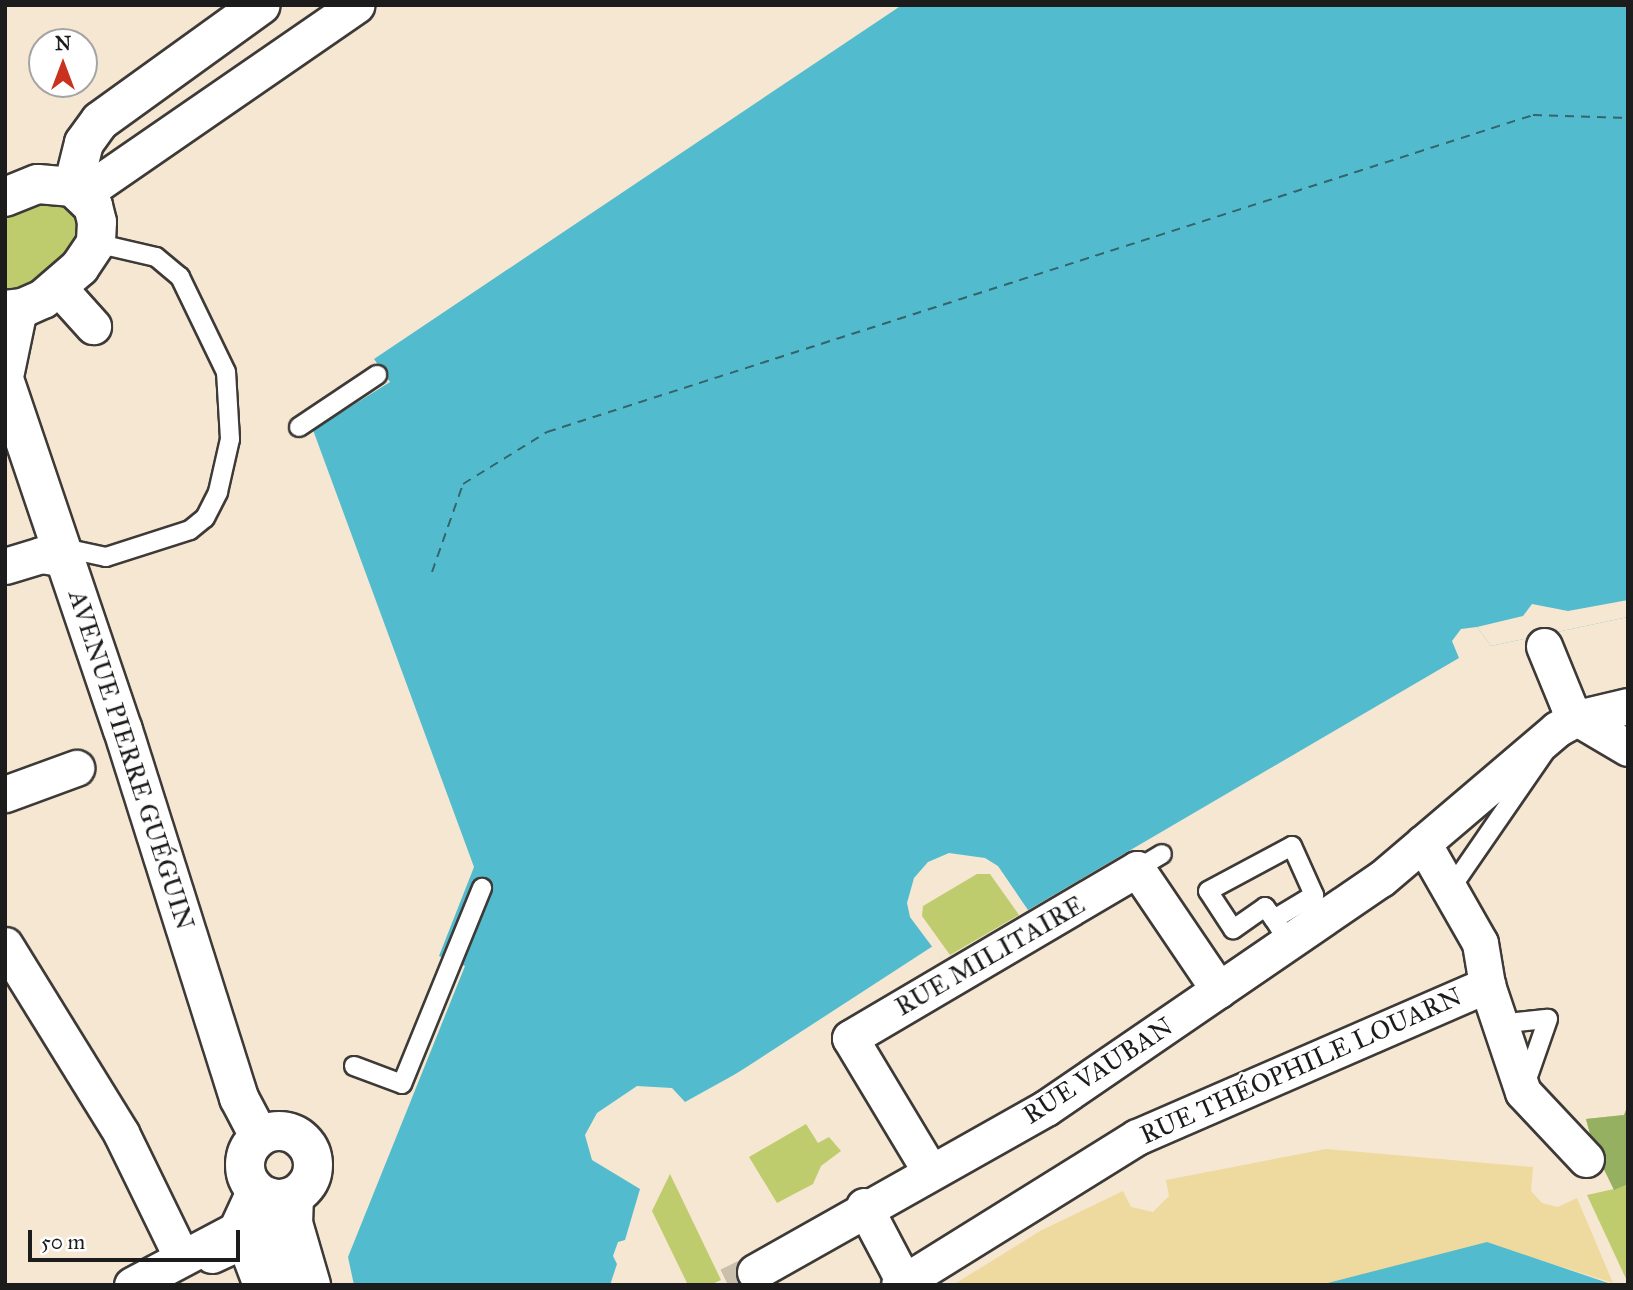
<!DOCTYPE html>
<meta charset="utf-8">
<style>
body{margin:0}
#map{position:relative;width:1633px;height:1290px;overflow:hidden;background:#f5e7d1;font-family:"IM FELL Great Primer",serif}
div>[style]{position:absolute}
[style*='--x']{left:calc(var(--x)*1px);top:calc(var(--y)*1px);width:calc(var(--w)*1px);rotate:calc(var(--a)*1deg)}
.green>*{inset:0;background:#becc6e}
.forest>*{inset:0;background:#96b061}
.sand>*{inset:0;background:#eeda9e}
.water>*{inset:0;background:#52bcce}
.pier>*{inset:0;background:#f5e7d1;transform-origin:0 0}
.ferry>*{height:2px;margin-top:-1px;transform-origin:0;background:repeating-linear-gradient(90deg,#34646c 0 9px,transparent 0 16px)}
.street-tunnel>*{height:35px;margin-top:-17.5px;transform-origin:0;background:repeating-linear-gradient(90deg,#cabead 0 35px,transparent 0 53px)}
.roads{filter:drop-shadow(2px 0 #3d3a37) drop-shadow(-2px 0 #3d3a37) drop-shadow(0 2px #3d3a37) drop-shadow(0 -2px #3d3a37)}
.lane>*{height:18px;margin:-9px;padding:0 9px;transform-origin:9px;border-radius:9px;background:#fff}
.street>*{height:35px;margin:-17.5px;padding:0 17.5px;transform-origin:17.5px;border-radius:17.5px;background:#fff}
.secondary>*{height:38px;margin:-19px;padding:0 19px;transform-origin:19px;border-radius:19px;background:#fff}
.secondary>.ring{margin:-19px;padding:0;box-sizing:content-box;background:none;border:38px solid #fff;border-radius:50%}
span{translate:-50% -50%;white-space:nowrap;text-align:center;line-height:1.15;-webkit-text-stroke:5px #fff;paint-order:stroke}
.street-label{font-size:26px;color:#1c1c1c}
.frame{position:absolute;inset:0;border:7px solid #1c1c1c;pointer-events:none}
.north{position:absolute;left:28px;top:28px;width:70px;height:70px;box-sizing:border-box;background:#fff;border:2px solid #a4a4a4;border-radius:50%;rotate:0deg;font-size:19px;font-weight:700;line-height:28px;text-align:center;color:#1c1c1c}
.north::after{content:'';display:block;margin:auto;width:24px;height:32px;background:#c8321e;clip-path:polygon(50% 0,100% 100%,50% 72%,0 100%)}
.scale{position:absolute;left:28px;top:1230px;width:212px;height:32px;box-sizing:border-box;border:4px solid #1c1c1c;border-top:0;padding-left:9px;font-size:21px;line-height:24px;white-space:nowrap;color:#1c1c1c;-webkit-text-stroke:5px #fff;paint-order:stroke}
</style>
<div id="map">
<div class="green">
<i style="clip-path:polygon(62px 197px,81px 223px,72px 253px,19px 294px,5px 295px,5px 220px,26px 204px)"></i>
<i style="clip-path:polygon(977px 874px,990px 874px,1019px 915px,950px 955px,922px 916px,923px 906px)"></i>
<i style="clip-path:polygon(1628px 1105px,1628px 1283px,1587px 1195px,1614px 1189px,1594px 1149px,1586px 1119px,1624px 1115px)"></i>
<i style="clip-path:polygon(806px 1124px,818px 1143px,829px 1137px,841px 1151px,821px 1166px,813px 1184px,777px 1203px,749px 1157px)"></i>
<i style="clip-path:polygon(670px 1174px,721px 1280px,710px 1285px,688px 1285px,652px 1211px)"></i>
</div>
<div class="forest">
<i style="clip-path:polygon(1628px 1105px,1628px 1184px,1614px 1190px,1594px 1149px,1586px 1119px,1624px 1115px)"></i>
</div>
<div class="sand">
<i style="clip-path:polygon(1326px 1149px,1533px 1167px,1531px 1191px,1542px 1203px,1558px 1207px,1577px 1198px,1613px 1283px,1489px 1244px,1323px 1285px,953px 1285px,1040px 1231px,1123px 1191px,1131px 1207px,1153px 1212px,1169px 1196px,1166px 1180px)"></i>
</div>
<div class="water">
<i style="clip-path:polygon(902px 5px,1628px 5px,1628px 617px,1491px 646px,1477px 627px,1461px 629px,1452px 641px,1459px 658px,1028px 910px,998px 866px,985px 858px,949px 853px,928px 862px,914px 878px,907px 903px,910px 917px,942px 960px,685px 1102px,672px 1088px,637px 1086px,597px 1113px,585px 1135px,592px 1160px,640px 1189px,625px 1240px,618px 1242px,613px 1256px,617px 1264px,610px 1285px,354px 1285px,348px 1257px,465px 966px,439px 956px,474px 867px,313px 430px,390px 382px,374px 359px)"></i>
<i style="clip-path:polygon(1487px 1242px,1614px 1285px,1320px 1285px)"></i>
</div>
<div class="pier">
<i style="clip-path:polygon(1628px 600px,1628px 617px,1491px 646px,1477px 627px,1523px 616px,1532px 604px,1568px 611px)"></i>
<i style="left:933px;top:946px;width:17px;height:294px;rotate:57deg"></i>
</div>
<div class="ferry">
<i style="--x:432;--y:572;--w:93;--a:-70.6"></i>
<i style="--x:463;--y:484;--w:99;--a:-31.8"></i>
<i style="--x:547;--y:432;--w:1036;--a:-17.82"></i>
<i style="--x:1533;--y:115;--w:95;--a:1.8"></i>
</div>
<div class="street-tunnel">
<i style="--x:728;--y:1285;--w:30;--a:-26"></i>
</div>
<div class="roads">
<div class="lane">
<i style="--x:299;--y:427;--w:94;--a:-33.7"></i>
<i style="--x:64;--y:548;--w:43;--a:12.1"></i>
<i style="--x:106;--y:557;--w:88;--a:-17.8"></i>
<i style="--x:190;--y:530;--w:19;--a:-39"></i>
<i style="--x:205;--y:518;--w:29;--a:-63"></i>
<i style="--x:218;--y:492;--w:54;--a:-77.2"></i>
<i style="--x:230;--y:439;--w:67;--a:-93.4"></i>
<i style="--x:226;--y:372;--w:106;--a:-115.8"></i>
<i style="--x:180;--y:277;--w:31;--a:-140"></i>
<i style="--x:156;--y:257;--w:62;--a:-166.9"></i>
<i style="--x:1137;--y:869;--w:29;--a:-31"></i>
<i style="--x:1451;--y:888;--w:164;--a:-55.4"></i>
<i style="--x:1274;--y:919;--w:15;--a:-127"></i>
<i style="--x:1265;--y:907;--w:39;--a:145"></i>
<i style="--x:1233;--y:929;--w:45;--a:-123.3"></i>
<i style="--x:1208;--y:891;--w:95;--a:-28.2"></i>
<i style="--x:1292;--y:846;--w:54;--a:65.8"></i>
<i style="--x:1314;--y:895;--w:47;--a:149"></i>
<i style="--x:1274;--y:919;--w:31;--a:58"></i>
<i style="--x:1517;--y:1022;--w:31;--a:-6"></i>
<i style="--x:1548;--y:1019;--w:70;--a:109.2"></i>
<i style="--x:354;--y:1066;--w:51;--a:20.6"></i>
<i style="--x:402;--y:1084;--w:212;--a:-67.8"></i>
</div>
<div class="street">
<i style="--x:84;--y:193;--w:331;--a:-34.6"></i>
<i style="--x:57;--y:286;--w:54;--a:48"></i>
<i style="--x:5;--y:566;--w:38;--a:-17"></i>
<i style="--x:41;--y:555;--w:25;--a:9"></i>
<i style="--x:1544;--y:646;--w:66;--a:67.7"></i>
<i style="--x:1569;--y:707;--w:14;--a:54"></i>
<i style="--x:1577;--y:718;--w:59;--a:30.5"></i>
<i style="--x:5;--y:794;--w:76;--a:-20.1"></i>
<i style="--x:1423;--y:843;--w:115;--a:60.3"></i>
<i style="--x:1480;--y:943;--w:43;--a:80.5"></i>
<i style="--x:1487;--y:985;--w:113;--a:71.4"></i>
<i style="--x:1523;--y:1092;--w:92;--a:46.8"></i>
<i style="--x:5;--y:945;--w:221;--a:58.3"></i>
<i style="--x:121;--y:1133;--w:139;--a:64"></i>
<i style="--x:930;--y:1171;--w:155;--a:-121"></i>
<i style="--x:850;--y:1038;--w:333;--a:-30.5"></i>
<i style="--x:1137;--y:869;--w:146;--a:55.9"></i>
<i style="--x:864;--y:1206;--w:86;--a:62.2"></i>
<i style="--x:212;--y:1255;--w:35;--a:-25"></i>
<i style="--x:244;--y:1240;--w:48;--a:69.3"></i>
<i style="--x:755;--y:1272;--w:334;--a:-29.4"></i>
<i style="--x:1046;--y:1108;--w:406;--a:-34.4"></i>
<i style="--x:1381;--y:879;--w:231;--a:-40.4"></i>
<i style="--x:1557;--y:729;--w:23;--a:-29"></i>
<i style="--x:1577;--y:718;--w:52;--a:-13.2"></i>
<i style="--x:132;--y:1285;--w:118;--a:-27.9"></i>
<i style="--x:236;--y:1230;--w:45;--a:-65.1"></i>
<i style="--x:899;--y:1285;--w:280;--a:-31.9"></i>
<i style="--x:1137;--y:1137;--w:382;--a:-23.5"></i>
</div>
<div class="secondary">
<i style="--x:73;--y:187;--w:45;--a:-76"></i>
<i style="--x:84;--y:143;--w:27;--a:-54"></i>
<i style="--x:100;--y:121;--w:198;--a:-35.8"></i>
<i style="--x:5;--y:197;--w:35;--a:-22"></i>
<i style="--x:38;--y:184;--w:35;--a:5"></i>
<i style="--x:73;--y:187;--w:28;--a:44"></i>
<i style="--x:93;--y:206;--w:16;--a:76"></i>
<i style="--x:97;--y:222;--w:21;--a:93"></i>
<i style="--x:96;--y:243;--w:29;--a:124"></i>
<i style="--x:80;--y:267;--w:49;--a:139.1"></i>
<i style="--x:43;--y:299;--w:22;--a:156"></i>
<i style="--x:23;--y:308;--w:18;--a:174"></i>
<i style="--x:5;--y:372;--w:64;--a:-78.3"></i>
<i style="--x:5;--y:382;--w:367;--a:71.3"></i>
<i style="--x:123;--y:730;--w:386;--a:72.5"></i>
<i style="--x:239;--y:1098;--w:43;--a:62.2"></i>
<i class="ring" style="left:245px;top:1131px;width:30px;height:30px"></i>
<i style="--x:294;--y:1196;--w:27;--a:92"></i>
<i style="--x:293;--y:1223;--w:65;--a:73.8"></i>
<i style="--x:268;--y:1197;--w:41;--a:94.2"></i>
<i style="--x:265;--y:1238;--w:51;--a:68"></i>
</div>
</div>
<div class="street-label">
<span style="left:131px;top:760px;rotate:72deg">AVENUE PIERRE GUÉGUIN</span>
<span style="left:990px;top:956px;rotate:-30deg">RUE MILITAIRE</span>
<span style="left:1301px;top:1066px;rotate:-24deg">RUE THÉOPHILE LOUARN</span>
<span style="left:1098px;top:1071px;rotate:-33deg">RUE VAUBAN</span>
</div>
<div class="frame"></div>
<div class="north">N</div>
<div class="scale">50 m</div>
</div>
